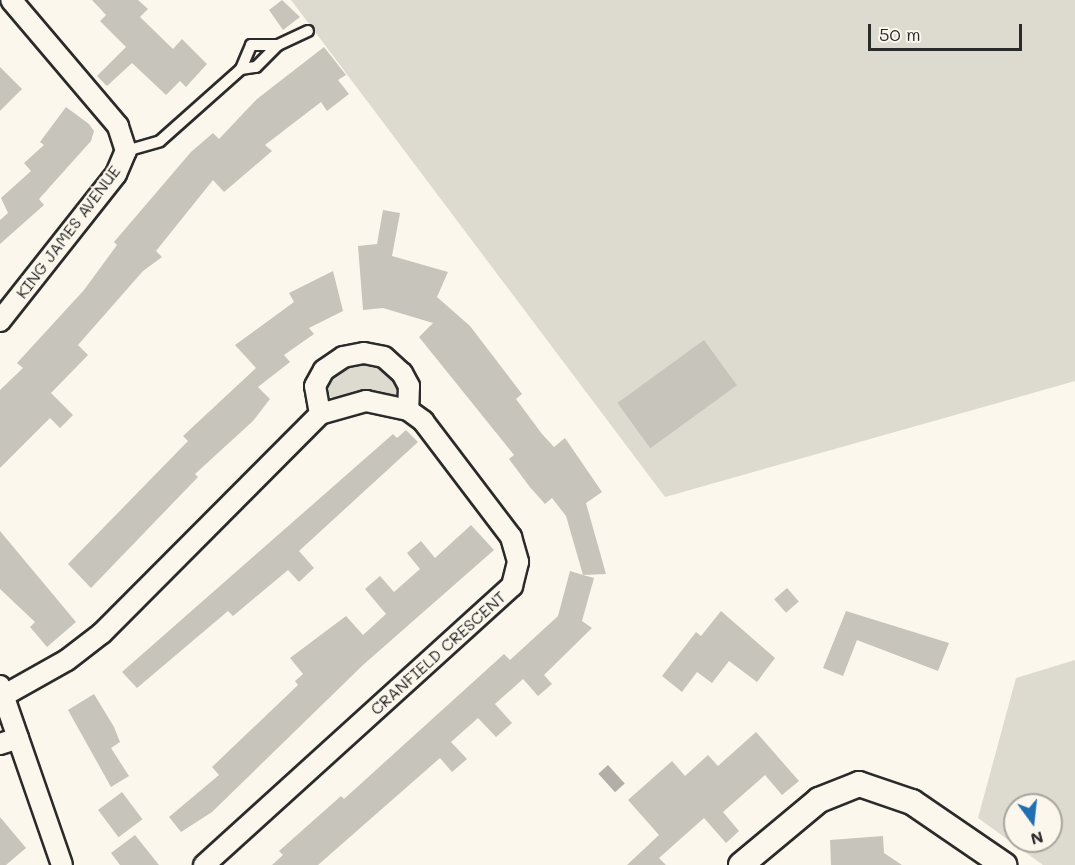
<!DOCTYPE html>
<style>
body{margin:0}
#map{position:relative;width:1075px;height:865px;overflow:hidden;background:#fbf7ec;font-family:Mali,sans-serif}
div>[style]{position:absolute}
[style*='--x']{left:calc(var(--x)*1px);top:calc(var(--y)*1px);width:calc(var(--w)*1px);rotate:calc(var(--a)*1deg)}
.green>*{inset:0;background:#dddad0}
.water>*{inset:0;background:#b1afa7;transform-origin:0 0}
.building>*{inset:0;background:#c7c4bc;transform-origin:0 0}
.roads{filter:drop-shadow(2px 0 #2b2b2b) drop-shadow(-2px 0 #2b2b2b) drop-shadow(0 2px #2b2b2b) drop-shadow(0 -2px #2b2b2b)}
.service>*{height:10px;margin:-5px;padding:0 5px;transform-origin:5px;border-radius:5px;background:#fbf7ec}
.minor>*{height:20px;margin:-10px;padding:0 10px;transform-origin:10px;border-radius:10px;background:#fbf7ec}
.tertiary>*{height:24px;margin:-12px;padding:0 12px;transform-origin:12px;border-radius:12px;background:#fbf7ec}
span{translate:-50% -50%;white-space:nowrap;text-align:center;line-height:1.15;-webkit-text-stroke:4.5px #fbf7ec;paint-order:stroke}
.street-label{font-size:16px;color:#2b2b2b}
.north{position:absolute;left:1003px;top:793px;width:60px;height:60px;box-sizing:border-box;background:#fbf7ec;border:2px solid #a8a59f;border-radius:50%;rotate:165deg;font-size:16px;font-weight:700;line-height:24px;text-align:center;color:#2b2b2b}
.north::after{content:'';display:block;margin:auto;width:21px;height:27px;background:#1f6fb2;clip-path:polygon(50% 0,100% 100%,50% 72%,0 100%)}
.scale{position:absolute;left:868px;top:24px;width:154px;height:27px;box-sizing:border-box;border:3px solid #2b2b2b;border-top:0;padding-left:8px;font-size:18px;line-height:21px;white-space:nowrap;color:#2b2b2b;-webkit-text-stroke:4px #fbf7ec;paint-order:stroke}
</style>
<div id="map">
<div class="green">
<i style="clip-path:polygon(291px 0,1075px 0,1075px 381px,665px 497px)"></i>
<i style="clip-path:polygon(370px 359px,398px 377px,397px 397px,326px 397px,323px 385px,340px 366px)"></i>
<i style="clip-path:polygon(evenodd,1075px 660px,1075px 865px,1043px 865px,978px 818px,1016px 678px,1075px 660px,1015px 805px,1051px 805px,1051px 841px,1015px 841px,1015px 805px)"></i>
</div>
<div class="water">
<i style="left:608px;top:765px;width:25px;height:13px;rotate:48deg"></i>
</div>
<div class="building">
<i style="clip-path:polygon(92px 0,138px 0,148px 9px,140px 17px,173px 49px,182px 39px,207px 64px,186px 87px,180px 81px,166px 95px,132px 63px,107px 86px,97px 76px,126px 47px,100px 21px,106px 15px)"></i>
<i style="clip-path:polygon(282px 0,300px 17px,283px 30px,269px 10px)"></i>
<i style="clip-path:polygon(324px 47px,346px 75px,338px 80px,349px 94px,327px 111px,321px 102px,265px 145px,272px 151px,224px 192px,213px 180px,156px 251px,162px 257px,143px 271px,78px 345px,88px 355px,51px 393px,73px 415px,60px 428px,50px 418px,0 468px,0 390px,23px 368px,17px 363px,84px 290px,117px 245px,114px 242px,191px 152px,213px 133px,219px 139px,257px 99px)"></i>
<i style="clip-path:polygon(0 67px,22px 89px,0 111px)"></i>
<i style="clip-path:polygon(66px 107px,89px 124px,94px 131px,91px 141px,39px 199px,44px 205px,0 244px,0 220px,8px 213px,1px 198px,31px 171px,24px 163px,44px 145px,40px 142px)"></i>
<i style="clip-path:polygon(383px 210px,400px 213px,392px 256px,448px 272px,437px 297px,470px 326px,522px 394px,516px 399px,542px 434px,554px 447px,565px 438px,602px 492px,586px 503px,606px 574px,583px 575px,594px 578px,582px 621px,592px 628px,544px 675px,552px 684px,538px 696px,523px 679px,495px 704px,512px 723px,496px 737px,478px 718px,451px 742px,467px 759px,452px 772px,440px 758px,318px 865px,272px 865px,283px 855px,279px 851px,341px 796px,344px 799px,504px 654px,510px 660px,558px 616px,570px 571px,583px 575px,566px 516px,552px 498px,545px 504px,529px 486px,509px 459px,514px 455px,419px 337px,433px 323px,383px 308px,363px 310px,358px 246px,377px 244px)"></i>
<i style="clip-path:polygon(333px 271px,343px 311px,309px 328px,314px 334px,284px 355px,290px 362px,258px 387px,270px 399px,253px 421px,195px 474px,198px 477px,91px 588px,68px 564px,188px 441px,183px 436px,256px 368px,235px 345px,294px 302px,289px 293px)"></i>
<i style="left:704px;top:340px;width:56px;height:107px;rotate:54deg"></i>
<i style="clip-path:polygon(406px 430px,418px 442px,299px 551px,314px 568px,299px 582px,288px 570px,233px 616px,228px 611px,137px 688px,122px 672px,393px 434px,397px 438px)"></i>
<i style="clip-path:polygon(471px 525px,494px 550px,363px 665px,212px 812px,181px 832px,169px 817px,219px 775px,212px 767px,298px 685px,295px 681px,303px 674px,290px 658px,346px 616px,363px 635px,386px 614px,365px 589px,380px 576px,394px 592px,420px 569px,407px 553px,421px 541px,435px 558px)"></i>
<i style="clip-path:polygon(0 531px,76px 622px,47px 647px,30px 627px,35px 622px,0 589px)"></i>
<i style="left:787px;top:588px;width:18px;height:17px;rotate:49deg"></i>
<i style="clip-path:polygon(721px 611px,775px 658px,757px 682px,729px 661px,712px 683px,697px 672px,682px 692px,662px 676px,696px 632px,701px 636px)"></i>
<i style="clip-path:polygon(846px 611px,949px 643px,938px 671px,857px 640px,843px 676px,823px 668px)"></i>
<i style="clip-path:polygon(94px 694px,114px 727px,120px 742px,111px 748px,129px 776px,111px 787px,68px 710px)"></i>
<i style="clip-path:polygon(756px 732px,799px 781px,782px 795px,765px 775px,723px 812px,739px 831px,726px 843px,704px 818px,659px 858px,666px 865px,627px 865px,659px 835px,628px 800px,672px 761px,685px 776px,708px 755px,718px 766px)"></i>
<i style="left:122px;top:792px;width:34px;height:30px;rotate:53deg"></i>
<i style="clip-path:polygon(0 817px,26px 848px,6px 865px,0 865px)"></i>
<i style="clip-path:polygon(135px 835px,159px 865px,120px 865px,111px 853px)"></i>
<i style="clip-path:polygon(883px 836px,884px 853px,902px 865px,831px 865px,830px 840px)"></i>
</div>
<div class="roads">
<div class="service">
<i style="--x:241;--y:69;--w:26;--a:-67"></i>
<i style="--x:251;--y:45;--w:27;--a:0"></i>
<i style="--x:126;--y:151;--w:35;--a:-16"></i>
<i style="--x:160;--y:141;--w:108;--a:-41.6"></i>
<i style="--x:241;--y:69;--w:15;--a:-8"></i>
<i style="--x:256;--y:67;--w:31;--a:-45"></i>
<i style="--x:278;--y:45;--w:33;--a:-25"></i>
</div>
<div class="minor">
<i style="--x:0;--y:321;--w:187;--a:-51.7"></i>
<i style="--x:116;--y:174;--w:25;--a:-67"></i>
<i style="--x:126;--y:151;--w:26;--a:-108"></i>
<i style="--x:118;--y:126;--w:165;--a:-130.3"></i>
<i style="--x:320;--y:414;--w:28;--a:-100"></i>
<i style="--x:315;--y:386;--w:18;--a:-61"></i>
<i style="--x:324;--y:370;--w:23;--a:-34"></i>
<i style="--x:343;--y:357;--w:21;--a:-11"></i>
<i style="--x:364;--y:353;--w:20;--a:11"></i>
<i style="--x:384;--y:357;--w:24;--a:42"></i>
<i style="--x:402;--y:373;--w:15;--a:62"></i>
<i style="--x:409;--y:386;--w:24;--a:92"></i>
<i style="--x:0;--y:686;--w:189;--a:70.9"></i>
<i style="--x:3;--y:696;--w:73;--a:-29.4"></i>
<i style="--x:67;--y:660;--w:44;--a:-37.6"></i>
<i style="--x:102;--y:633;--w:309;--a:-45.1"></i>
<i style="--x:320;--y:414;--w:48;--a:-15.8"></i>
<i style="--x:366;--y:401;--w:43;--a:12.1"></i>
<i style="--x:408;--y:410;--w:19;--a:36"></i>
<i style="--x:423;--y:421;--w:146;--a:52.8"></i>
<i style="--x:511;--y:537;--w:26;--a:74"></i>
<i style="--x:518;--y:562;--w:25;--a:104"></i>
<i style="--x:512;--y:586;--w:416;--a:137.8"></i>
<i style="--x:0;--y:744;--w:19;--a:-18"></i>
</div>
<div class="tertiary">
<i style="--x:741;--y:865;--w:102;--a:-39.8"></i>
<i style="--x:819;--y:800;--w:43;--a:-21.8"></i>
<i style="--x:859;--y:784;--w:56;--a:18.8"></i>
<i style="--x:912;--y:802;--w:112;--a:34.4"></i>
</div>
</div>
<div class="street-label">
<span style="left:68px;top:232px;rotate:-53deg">KING JAMES AVENUE</span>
<span style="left:438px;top:653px;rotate:-42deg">CRANFIELD CRESCENT</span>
</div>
<div class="north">N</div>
<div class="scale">50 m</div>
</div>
